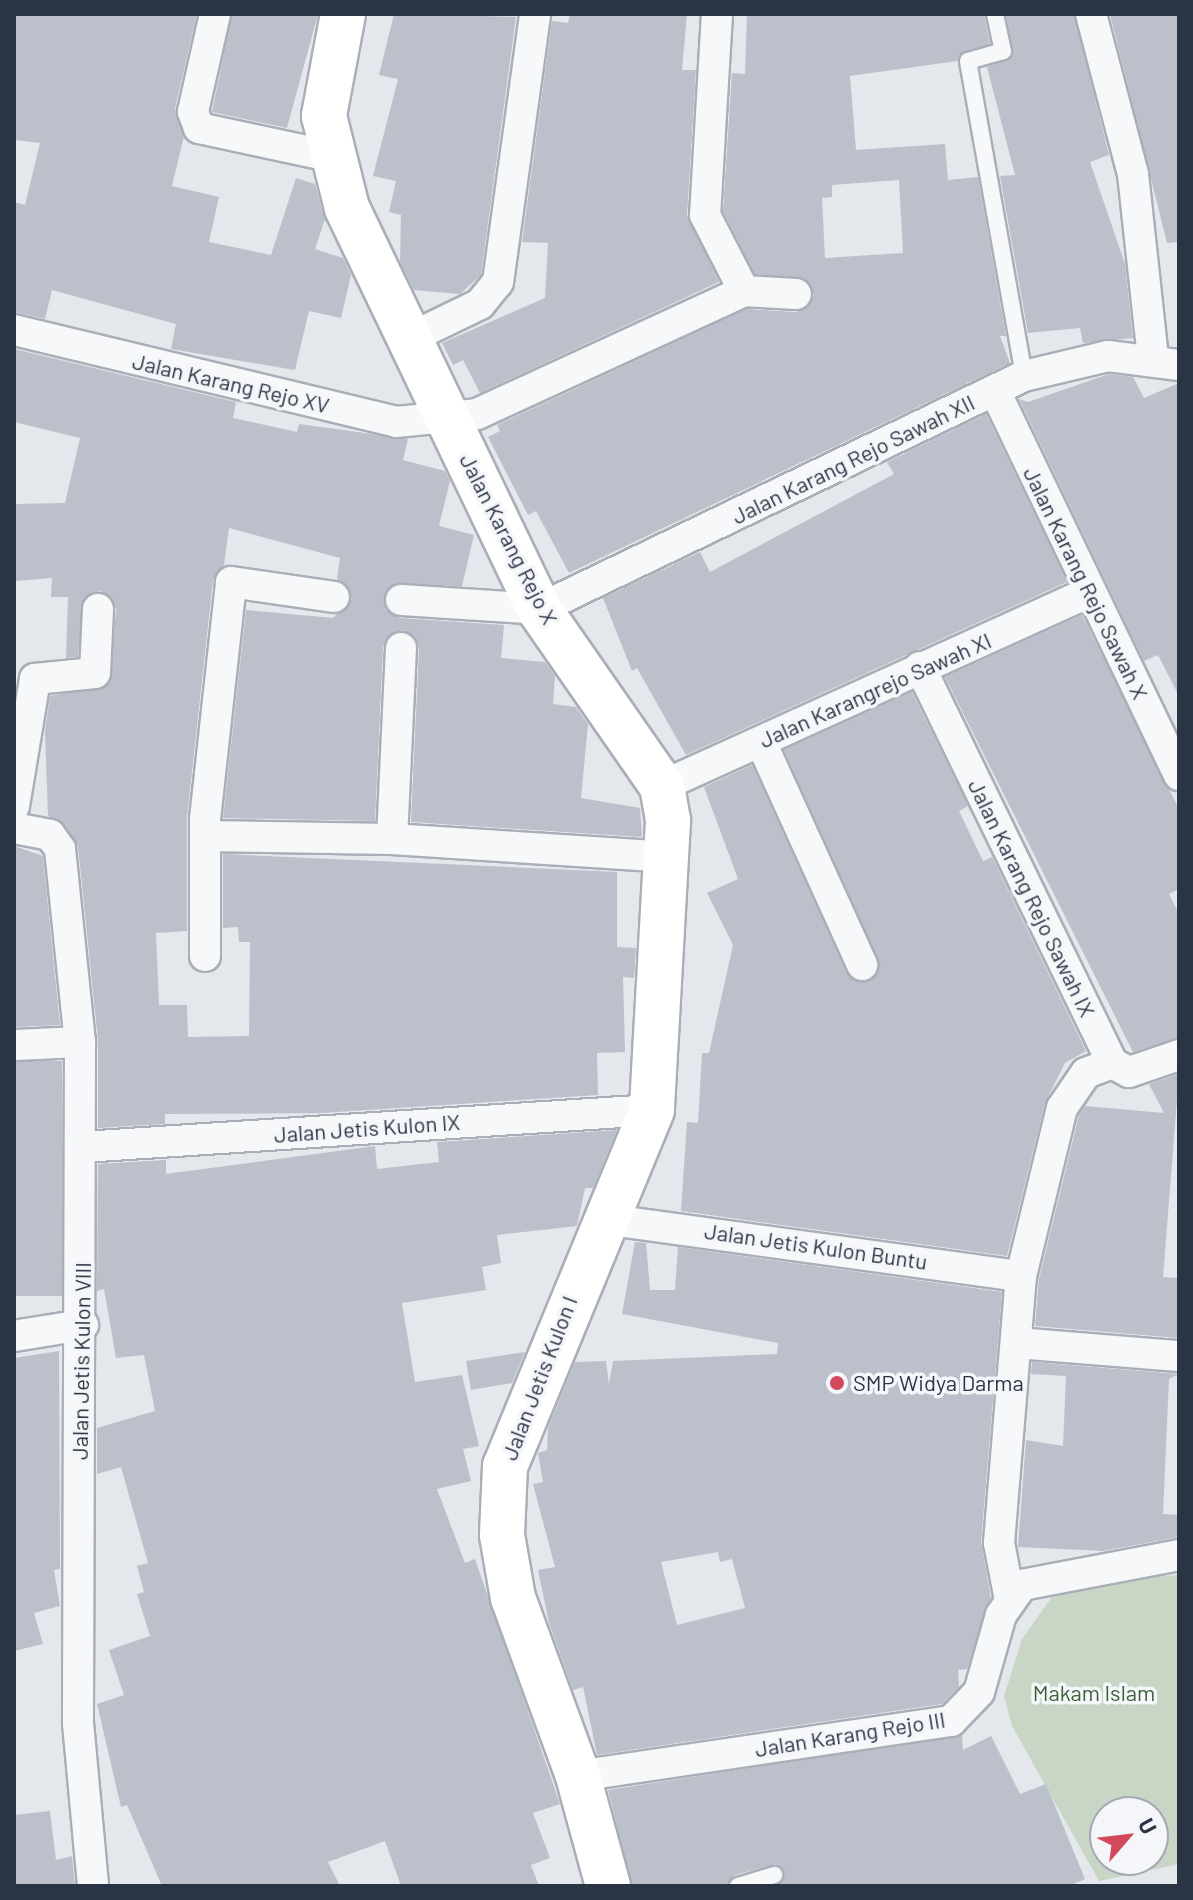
<!DOCTYPE html>
<style>
body{margin:0}
#map{position:relative;width:1193px;height:1900px;overflow:hidden;background:#e4e7ec;font-family:Barlow,sans-serif}
div>[style]{position:absolute}
[style*='--x']{left:calc(var(--x)*1px);top:calc(var(--y)*1px);width:calc(var(--w)*1px);rotate:calc(var(--a)*1deg)}
.green>*{inset:0;background:#c9d6c5}
.building>*{inset:0;background:#bbc0ca;transform-origin:0 0}
.roads{filter:drop-shadow(2px 0 #a9aeb7) drop-shadow(-2px 0 #a9aeb7) drop-shadow(0 2px #a9aeb7) drop-shadow(0 -2px #a9aeb7)}
.lane>*{height:16px;margin:-8px;padding:0 8px;transform-origin:8px;border-radius:8px;background:#f7f8fa}
.street>*{height:30px;margin:-15px;padding:0 15px;transform-origin:15px;border-radius:15px;background:#f7f8fa}
.secondary>*{height:44px;margin:-22px;padding:0 22px;transform-origin:22px;border-radius:22px;background:#fff}
.dots>*{width:22px;height:22px;translate:-50% -50%;box-sizing:border-box;border:4px solid #f4f6f9;border-radius:50%}
span{translate:-50% -50%;white-space:nowrap;text-align:center;line-height:1.15;-webkit-text-stroke:7px #f4f6f9;paint-order:stroke}
.street-label{font-size:22px;color:#2b3445}
.poi-label{font-size:22px;color:#2b3445}
.left{translate:0 -50%;text-align:left}
.park-label{font-size:22px;color:#3f6138}
.frame{position:absolute;inset:0;border:16px solid #2b3445;pointer-events:none}
.north{position:absolute;left:1089px;top:1796px;width:80px;height:80px;box-sizing:border-box;background:#f4f6f9;border:2px solid #a4a8b1;border-radius:50%;rotate:62deg;font-size:22px;font-weight:700;line-height:32px;text-align:center;color:#2b3445}
.north::after{content:'';display:block;margin:auto;width:28px;height:36px;background:#d1495b;clip-path:polygon(50% 0,100% 100%,50% 72%,0 100%)}
</style>
<div id="map">
<div class="green">
<i style="clip-path:polygon(evenodd,1179px 1575px,1179px 1864px,1099px 1881px,1012px 1726px,1004px 1696px,1022px 1639px,1061px 1584px,1179px 1575px,1105px 1812px,1153px 1812px,1153px 1860px,1105px 1860px,1105px 1812px)"></i>
</div>
<div class="building">
<i style="clip-path:polygon(14px 14px,197px 14px,175px 108px,184px 136px,172px 186px,219px 197px,209px 242px,271px 255px,296px 178px,315px 184px,325px 219px,315px 249px,343px 258px,351px 275px,341px 318px,309px 311px,295px 370px,171px 349px,176px 324px,52px 290px,45px 319px,14px 312px,14px 202px,25px 205px,40px 143px,14px 140px)"></i>
<i style="clip-path:polygon(232px 14px,318px 14px,287px 128px,212px 112px)"></i>
<i style="clip-path:polygon(394px 14px,516px 17px,481px 275px,460px 294px,414px 290px,400px 262px,401px 215px,389px 212px,396px 181px,373px 176px,398px 79px,379px 75px)"></i>
<i style="clip-path:polygon(570px 14px,687px 14px,682px 70px,696px 70px,687px 215px,719px 282px,480px 393px,463px 360px,453px 365px,442px 343px,545px 298px,548px 243px,522px 242px,552px 21px,568px 23px)"></i>
<i style="clip-path:polygon(evenodd,747px 14px,984px 14px,990px 43px,957px 61px,850px 76px,856px 150px,945px 144px,948px 180px,978px 177px,1006px 336px,1000px 336px,1010px 363px,569px 573px,536px 511px,528px 515px,488px 437px,500px 431px,497px 425px,747px 309px,796px 312px,814px 296px,805px 279px,755px 274px,723px 211px,732px 73px,745px 74px,747px 14px,899px 180px,903px 253px,825px 258px,822px 198px,832px 197px,832px 185px,899px 180px)"></i>
<i style="clip-path:polygon(1006px 14px,1074px 14px,1109px 155px,1090px 162px,1125px 264px,1133px 338px,1083px 343px,1080px 328px,1028px 333px,1000px 176px,1015px 175px,987px 67px,1013px 55px)"></i>
<i style="clip-path:polygon(1110px 14px,1179px 14px,1179px 242px,1167px 243px)"></i>
<i style="clip-path:polygon(14px 349px,236px 402px,233px 418px,297px 432px,299px 424px,408px 439px,403px 460px,445px 471px,450px 481px,439px 526px,474px 535px,462px 586px,394px 584px,385px 609px,400px 618px,504px 625px,501px 658px,545px 662px,555px 676px,553px 704px,576px 707px,588px 724px,581px 798px,640px 808px,642px 837px,411px 822px,419px 649px,401px 630px,383px 647px,375px 821px,223px 818px,246px 610px,333px 618px,352px 599px,337px 579px,340px 558px,229px 528px,224px 565px,213px 580px,187px 817px,187px 931px,156px 933px,159px 1005px,187px 1005px,188px 1037px,249px 1036px,250px 942px,239px 942px,238px 927px,223px 928px,223px 854px,617px 872px,617px 947px,636px 948px,634px 978px,623px 977px,625px 1052px,597px 1053px,598px 1095px,321px 1113px,165px 1114px,165px 1124px,98px 1128px,98px 1040px,78px 847px,65px 825px,48px 816px,45px 731px,50px 696px,110px 683px,116px 609px,100px 591px,83px 599px,78px 657px,66px 658px,68px 597px,51px 597px,52px 578px,14px 581px,14px 504px,65px 503px,80px 438px,14px 422px)"></i>
<i style="clip-path:polygon(1109px 374px,1133px 377px,1144px 398px,1179px 383px,1179px 696px,1158px 655px,1144px 661px,1019px 399px,1028px 402px)"></i>
<i style="clip-path:polygon(986px 414px,1067px 582px,686px 755px,637px 668px,632px 671px,603px 598px,700px 552px,710px 572px,894px 474px,887px 462px)"></i>
<i style="clip-path:polygon(1082px 615px,1179px 809px,1179px 889px,1169px 894px,1179px 914px,1179px 1037px,1133px 1052px,945px 677px)"></i>
<i style="clip-path:polygon(912px 692px,968px 806px,959px 811px,983px 861px,992px 857px,1086px 1051px,1065px 1063px,1045px 1103px,1007px 1256px,681px 1211px,687px 1122px,698px 1123px,702px 1053px,709px 1053px,733px 945px,707px 893px,738px 879px,704px 787px,752px 765px,846px 972px,870px 981px,878px 958px,784px 750px)"></i>
<i style="clip-path:polygon(14px 846px,43px 856px,60px 1025px,14px 1027px)"></i>
<i style="left:62px;top:1061px;width:235px;height:48px;rotate:90deg"></i>
<i style="clip-path:polygon(1179px 1074px,1163px 1277px,1179px 1278px,1179px 1338px,1035px 1326px,1039px 1279px,1079px 1115px,1085px 1106px,1164px 1113px,1149px 1084px)"></i>
<i style="clip-path:polygon(617px 1130px,593px 1188px,585px 1188px,577px 1226px,497px 1235px,501px 1263px,482px 1267px,486px 1290px,402px 1303px,415px 1382px,462px 1375px,479px 1446px,463px 1449px,471px 1481px,437px 1489px,465px 1563px,475px 1559px,560px 1804px,533px 1813px,550px 1858px,531px 1865px,539px 1886px,401px 1886px,385px 1841px,328px 1862px,340px 1886px,162px 1886px,127px 1805px,121px 1807px,97px 1704px,124px 1695px,109px 1650px,150px 1636px,137px 1594px,144px 1592px,137px 1566px,148px 1563px,121px 1467px,97px 1474px,97px 1428px,155px 1411px,144px 1355px,116px 1358px,104px 1289px,97px 1291px,98px 1164px,166px 1160px,166px 1174px,375px 1146px,377px 1169px,439px 1162px,437px 1142px)"></i>
<i style="clip-path:polygon(evenodd,635px 1242px,646px 1243px,650px 1290px,675px 1290px,678px 1247px,1002px 1292px,981px 1542px,991px 1598px,967px 1669px,958px 1670px,959px 1687px,942px 1704px,597px 1755px,583px 1687px,573px 1690px,549px 1623px,538px 1570px,555px 1567px,533px 1484px,543px 1482px,538px 1453px,547px 1450px,548px 1428px,575px 1362px,606px 1361px,609px 1384px,613px 1361px,777px 1354px,778px 1343px,622px 1314px,635px 1242px,718px 1552px,720px 1562px,732px 1559px,745px 1608px,677px 1625px,661px 1562px,718px 1552px)"></i>
<i style="clip-path:polygon(59px 1351px,60px 1569px,54px 1570px,60px 1606px,34px 1613px,43px 1644px,14px 1651px,14px 1358px)"></i>
<i style="clip-path:polygon(525px 1352px,512px 1383px,471px 1390px,466px 1361px)"></i>
<i style="clip-path:polygon(1032px 1362px,1179px 1374px,1169px 1379px,1163px 1514px,1179px 1515px,1179px 1537px,1103px 1551px,1018px 1547px,1026px 1440px,1063px 1446px,1066px 1376px,1031px 1374px)"></i>
<i style="clip-path:polygon(962px 1735px,963px 1750px,991px 1736px,1020px 1794px,1046px 1784px,1085px 1879px,1069px 1886px,776px 1886px,785px 1877px,776px 1864px,735px 1875px,727px 1886px,632px 1886px,608px 1790px)"></i>
<i style="clip-path:polygon(50px 1811px,56px 1860px,72px 1856px,75px 1886px,14px 1886px,14px 1815px)"></i>
</div>
<div class="roads">
<div class="lane">
<i style="--x:995;--y:14;--w:38;--a:78"></i>
<i style="--x:1003;--y:51;--w:36;--a:164"></i>
<i style="--x:968;--y:61;--w:320;--a:79.9"></i>
<i style="--x:738;--y:1886;--w:38;--a:-17"></i>
</div>
<div class="street">
<i style="--x:215;--y:14;--w:100;--a:102.7"></i>
<i style="--x:193;--y:112;--w:17;--a:69"></i>
<i style="--x:199;--y:128;--w:134;--a:12.1"></i>
<i style="--x:717;--y:14;--w:201;--a:93.4"></i>
<i style="--x:705;--y:215;--w:85;--a:62.8"></i>
<i style="--x:1091;--y:14;--w:165;--a:75.3"></i>
<i style="--x:1133;--y:174;--w:186;--a:83.8"></i>
<i style="--x:14;--y:330;--w:393;--a:13.5"></i>
<i style="--x:396;--y:422;--w:81;--a:-5.6"></i>
<i style="--x:477;--y:414;--w:294;--a:-24.7"></i>
<i style="--x:744;--y:291;--w:52;--a:3.3"></i>
<i style="--x:410;--y:338;--w:78;--a:-25.9"></i>
<i style="--x:480;--y:304;--w:28;--a:-51"></i>
<i style="--x:498;--y:282;--w:271;--a:-82.1"></i>
<i style="--x:995;--y:391;--w:426;--a:64.4"></i>
<i style="--x:401;--y:600;--w:138;--a:3.7"></i>
<i style="--x:539;--y:609;--w:538;--a:-25.66"></i>
<i style="--x:1024;--y:376;--w:86;--a:-13.4"></i>
<i style="--x:1108;--y:356;--w:72;--a:7.2"></i>
<i style="--x:401;--y:648;--w:191;--a:92.7"></i>
<i style="--x:392;--y:839;--w:278;--a:3.7"></i>
<i style="--x:920;--y:667;--w:440;--a:64.1"></i>
<i style="--x:1112;--y:1063;--w:19;--a:28"></i>
<i style="--x:1129;--y:1072;--w:53;--a:-18.8"></i>
<i style="--x:761;--y:742;--w:245;--a:65.6"></i>
<i style="--x:662;--y:786;--w:467;--a:-24.4"></i>
<i style="--x:14;--y:806;--w:129;--a:-80.6"></i>
<i style="--x:35;--y:679;--w:60;--a:-5.7"></i>
<i style="--x:95;--y:673;--w:64;--a:-87.3"></i>
<i style="--x:14;--y:828;--w:37;--a:11"></i>
<i style="--x:50;--y:835;--w:17;--a:54"></i>
<i style="--x:60;--y:849;--w:194;--a:84.1"></i>
<i style="--x:80;--y:1042;--w:681;--a:90.17"></i>
<i style="--x:78;--y:1723;--w:164;--a:84.7"></i>
<i style="--x:206;--y:836;--w:186;--a:0.9"></i>
<i style="--x:205;--y:956;--w:137;--a:-90"></i>
<i style="--x:205;--y:819;--w:238;--a:-83.7"></i>
<i style="--x:231;--y:582;--w:104;--a:8.3"></i>
<i style="--x:14;--y:1045;--w:66;--a:-2.6"></i>
<i style="--x:82;--y:1147;--w:571;--a:-3.71"></i>
<i style="--x:610;--y:1220;--w:415;--a:7.8"></i>
<i style="--x:14;--y:1336;--w:70;--a:-9.1"></i>
<i style="--x:1016;--y:1343;--w:164;--a:4.6"></i>
<i style="--x:1009;--y:1595;--w:53;--a:-100.9"></i>
<i style="--x:999;--y:1543;--w:268;--a:-85.3"></i>
<i style="--x:1021;--y:1276;--w:173;--a:-76.3"></i>
<i style="--x:1062;--y:1108;--w:42;--a:-55.6"></i>
<i style="--x:1086;--y:1073;--w:28;--a:-21"></i>
<i style="--x:578;--y:1776;--w:377;--a:-8.4"></i>
<i style="--x:951;--y:1721;--w:40;--a:-46"></i>
<i style="--x:979;--y:1692;--w:80;--a:-74.1"></i>
<i style="--x:1001;--y:1615;--w:37;--a:-55"></i>
<i style="--x:1022;--y:1585;--w:160;--a:-10.8"></i>
</div>
<div class="secondary">
<i style="--x:343;--y:14;--w:104;--a:100.6"></i>
<i style="--x:324;--y:116;--w:95;--a:76"></i>
<i style="--x:347;--y:208;--w:445;--a:64.4"></i>
<i style="--x:539;--y:609;--w:216;--a:55.2"></i>
<i style="--x:662;--y:786;--w:36;--a:80"></i>
<i style="--x:668;--y:821;--w:289;--a:93.2"></i>
<i style="--x:652;--y:1110;--w:385;--a:112.4"></i>
<i style="--x:505;--y:1466;--w:69;--a:92.5"></i>
<i style="--x:502;--y:1535;--w:64;--a:80.1"></i>
<i style="--x:513;--y:1598;--w:189;--a:69.9"></i>
<i style="--x:578;--y:1776;--w:114;--a:74.7"></i>
</div>
</div>
<div class="dots">
<i style="left:837px;top:1383px;background:#d1495b"></i>
</div>
<div class="street-label">
<span style="left:231px;top:383px;rotate:13deg">Jalan Karang Rejo XV</span>
<span style="left:853px;top:459px;rotate:-26deg">Jalan Karang Rejo Sawah XII</span>
<span style="left:509px;top:539px;rotate:63deg">Jalan Karang Rejo X</span>
<span style="left:1086px;top:583px;rotate:64deg">Jalan Karang Rejo Sawah X</span>
<span style="left:875px;top:690px;rotate:-24deg">Jalan Karangrejo Sawah XI</span>
<span style="left:1032px;top:898px;rotate:64deg">Jalan Karang Rejo Sawah IX</span>
<span style="left:367px;top:1128px;rotate:-4deg">Jalan Jetis Kulon IX</span>
<span style="left:816px;top:1246px;rotate:8deg">Jalan Jetis Kulon Buntu</span>
<span style="left:81px;top:1361px;rotate:-89deg">Jalan Jetis Kulon VIII</span>
<span style="left:539px;top:1378px;rotate:-69deg">Jalan Jetis Kulon I</span>
<span style="left:850px;top:1734px;rotate:-9deg">Jalan Karang Rejo III</span>
</div>
<div class="poi-label">
<span class="left" style="left:853px;top:1383px">SMP Widya Darma</span>
</div>
<div class="park-label">
<span style="left:1094px;top:1693px">Makam Islam</span>
</div>
<div class="frame"></div>
<div class="north">U</div>
</div>
